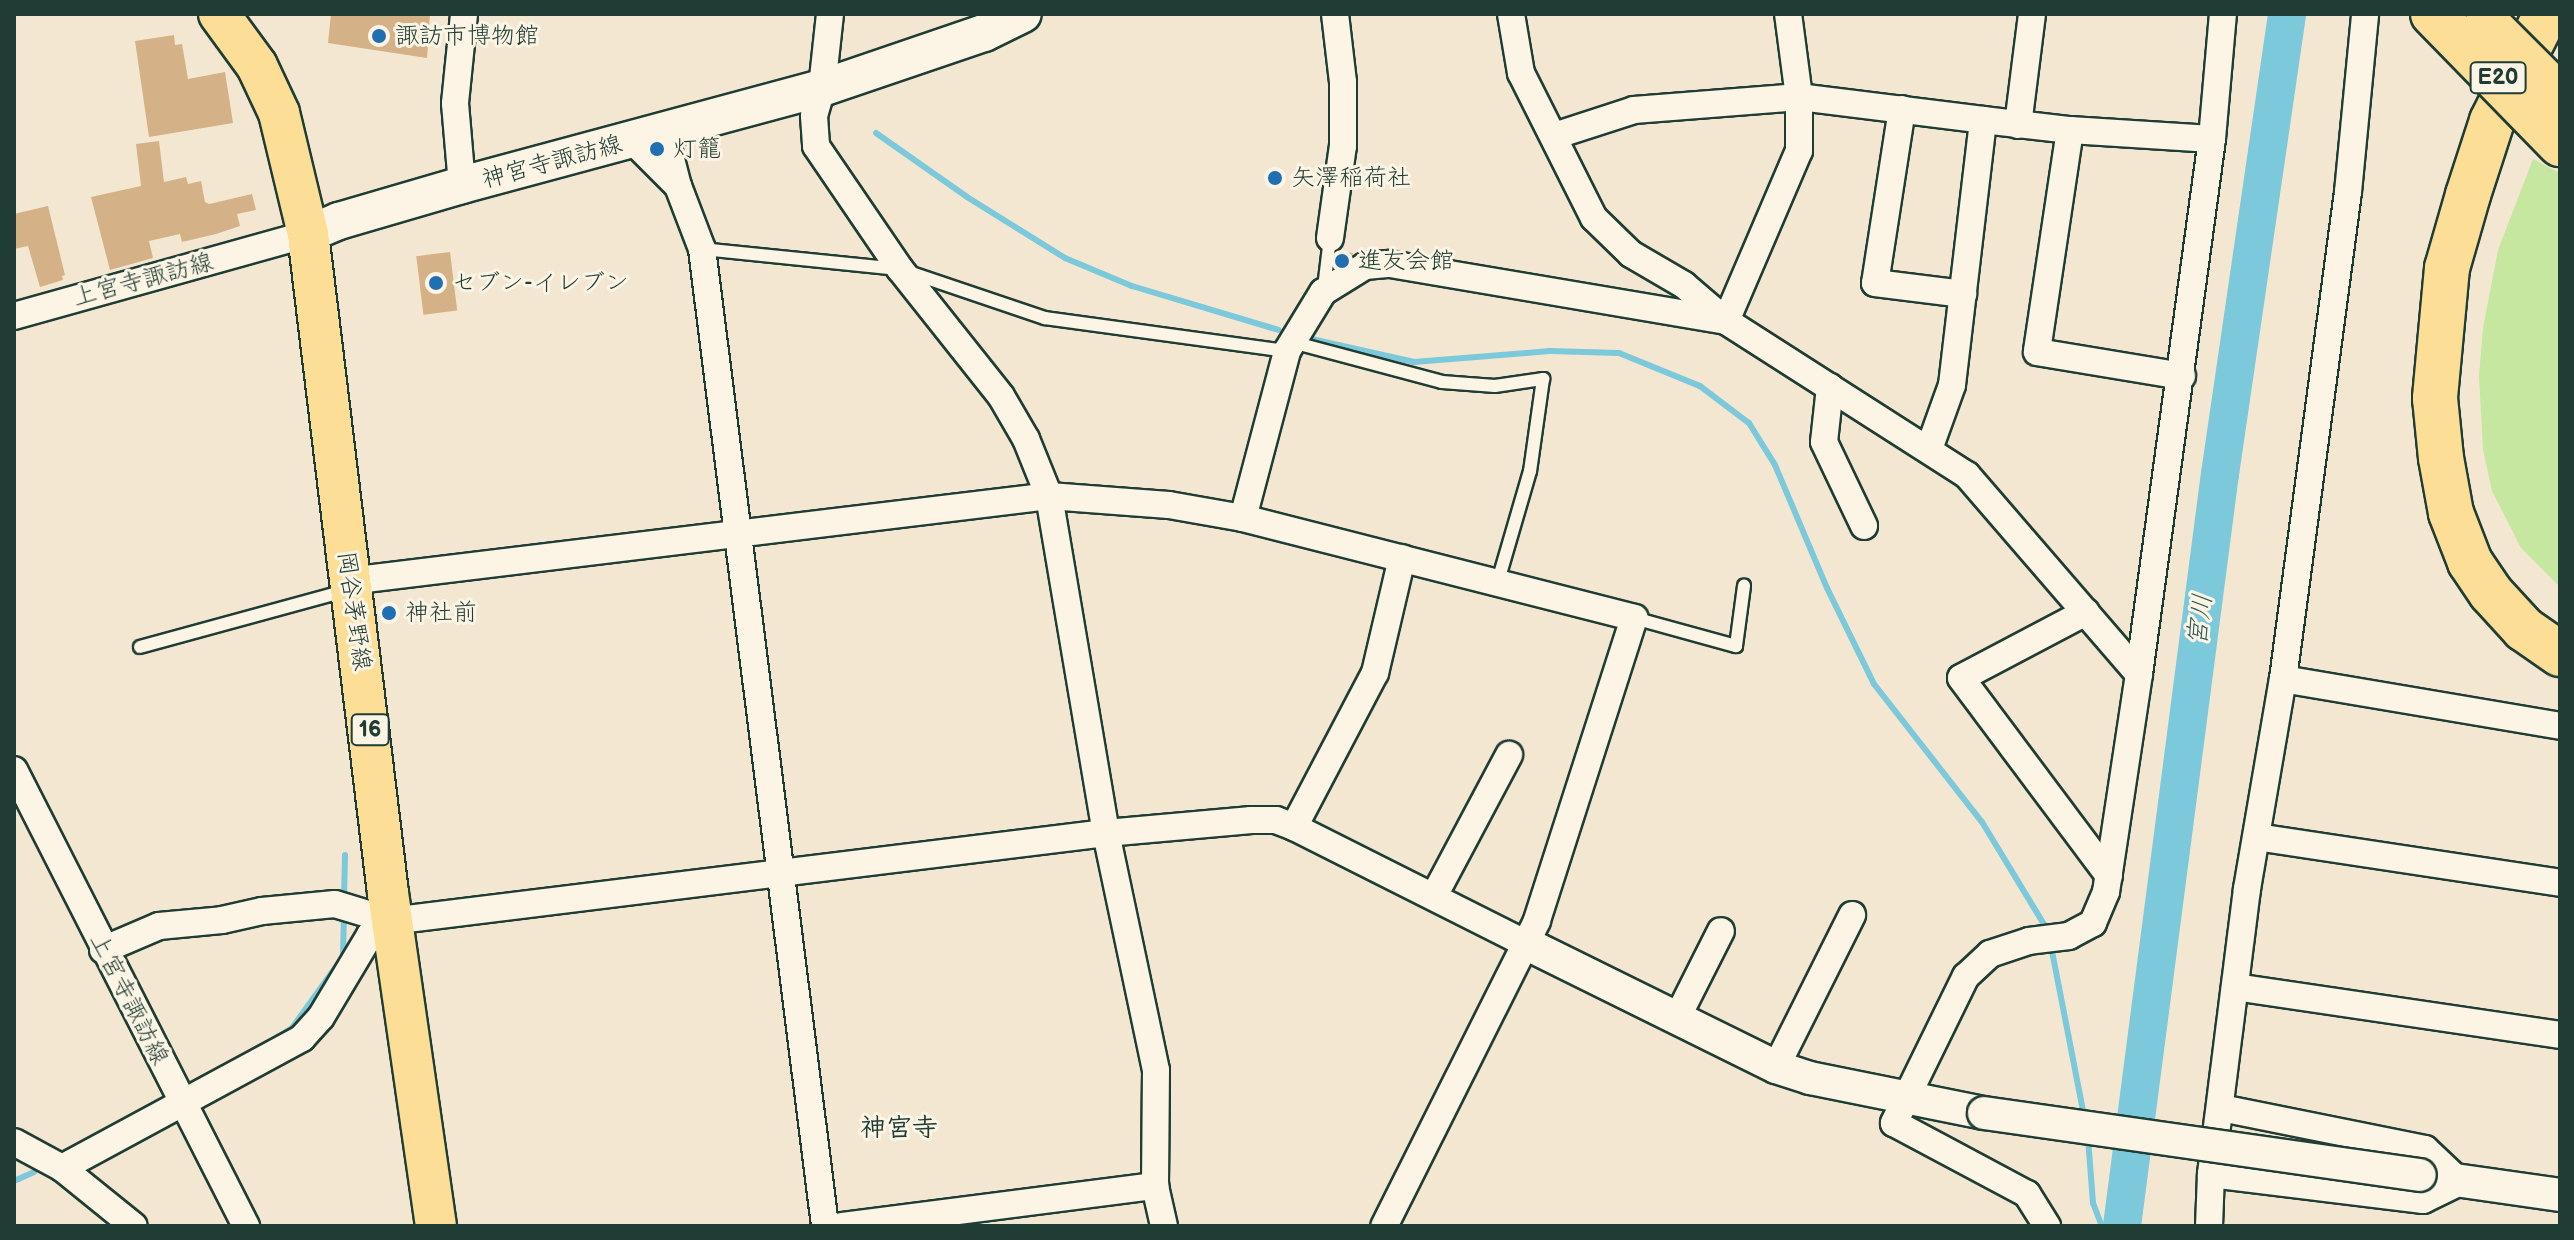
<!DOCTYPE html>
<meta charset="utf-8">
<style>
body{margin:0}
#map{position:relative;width:2574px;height:1240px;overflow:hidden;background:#f4e7d2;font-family:"Balsamiq Sans","Klee One",sans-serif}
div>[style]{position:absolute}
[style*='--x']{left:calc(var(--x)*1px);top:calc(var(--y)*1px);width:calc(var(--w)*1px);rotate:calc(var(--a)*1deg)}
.green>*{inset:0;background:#c6e7a0}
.stream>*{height:6px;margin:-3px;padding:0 3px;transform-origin:3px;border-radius:3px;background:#7bc9da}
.river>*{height:38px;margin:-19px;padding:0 19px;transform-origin:19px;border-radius:19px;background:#7bc9da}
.building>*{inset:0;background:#d4b186;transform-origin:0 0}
.roads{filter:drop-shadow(2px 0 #1f3d34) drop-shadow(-2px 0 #1f3d34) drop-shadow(0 2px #1f3d34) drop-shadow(0 -2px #1f3d34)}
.service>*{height:12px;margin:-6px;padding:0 6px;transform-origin:6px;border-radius:6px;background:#fcf5e5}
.minor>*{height:26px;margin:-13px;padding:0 13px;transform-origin:13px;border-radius:13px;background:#fcf5e5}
.tertiary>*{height:32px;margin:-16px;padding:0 16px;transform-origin:16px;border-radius:16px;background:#fcf5e5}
.secondary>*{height:36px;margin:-18px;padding:0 18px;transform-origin:18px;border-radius:18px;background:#fcf5e5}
.primary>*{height:40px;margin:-20px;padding:0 20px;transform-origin:20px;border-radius:20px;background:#fcde96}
.motorway>*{height:44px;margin:-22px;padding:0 22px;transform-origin:22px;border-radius:22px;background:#fcde96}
.bridges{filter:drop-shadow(2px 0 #1f3d34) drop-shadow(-2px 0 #1f3d34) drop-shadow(0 2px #1f3d34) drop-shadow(0 -2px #1f3d34)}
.tertiary-bridge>*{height:32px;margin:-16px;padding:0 16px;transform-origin:16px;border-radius:16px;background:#fcf5e5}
.motorway-bridge>*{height:44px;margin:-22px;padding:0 22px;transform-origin:22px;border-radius:22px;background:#fcde96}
.dots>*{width:22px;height:22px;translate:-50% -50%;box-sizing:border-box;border:4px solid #fcf5e5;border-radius:50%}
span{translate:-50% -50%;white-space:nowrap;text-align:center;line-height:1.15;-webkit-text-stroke:6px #fcf5e5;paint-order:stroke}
.shield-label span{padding:2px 6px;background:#fcf5e5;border:2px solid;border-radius:6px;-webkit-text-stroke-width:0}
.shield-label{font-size:22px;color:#1f3d34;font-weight:700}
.poi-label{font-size:24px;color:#1f3d34}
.left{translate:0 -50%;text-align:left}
.street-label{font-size:24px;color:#1f3d34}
.water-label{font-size:26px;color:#315955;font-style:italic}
.neighbourhood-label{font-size:26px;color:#1f3d34;font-weight:700}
.frame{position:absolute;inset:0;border:16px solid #1f3d34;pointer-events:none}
</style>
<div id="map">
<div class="green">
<i style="clip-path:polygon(2533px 159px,2560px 173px,2560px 587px,2521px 548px,2492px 491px,2483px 450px,2479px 376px,2483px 328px,2498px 250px)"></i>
</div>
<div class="stream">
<i style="--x:876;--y:133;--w:111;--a:35.1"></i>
<i style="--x:967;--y:197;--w:115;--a:31.9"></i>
<i style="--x:1065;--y:258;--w:73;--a:22.7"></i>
<i style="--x:1132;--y:286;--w:153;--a:16.7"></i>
<i style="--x:1307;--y:338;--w:110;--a:12.6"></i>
<i style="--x:1414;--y:362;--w:136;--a:-4.6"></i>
<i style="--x:1550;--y:351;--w:69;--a:1.7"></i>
<i style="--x:1619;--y:353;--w:87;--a:22.2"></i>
<i style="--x:1700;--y:386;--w:61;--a:37.1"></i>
<i style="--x:1749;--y:423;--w:49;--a:58.2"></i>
<i style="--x:1775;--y:465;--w:134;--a:67.1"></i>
<i style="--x:1827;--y:588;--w:107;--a:63.9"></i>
<i style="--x:1874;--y:684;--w:175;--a:52"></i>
<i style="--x:1982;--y:822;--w:127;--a:58.8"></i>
<i style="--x:344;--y:899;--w:44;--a:-88.7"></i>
<i style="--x:2051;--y:946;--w:172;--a:79"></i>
<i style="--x:276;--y:1038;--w:19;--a:-32"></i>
<i style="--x:292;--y:1028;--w:87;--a:-54.3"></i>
<i style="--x:343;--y:957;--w:43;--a:-88.7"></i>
<i style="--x:2088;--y:1138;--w:65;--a:85.6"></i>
<i style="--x:2093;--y:1203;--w:22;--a:69"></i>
<i style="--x:2101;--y:1224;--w:5;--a:22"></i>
<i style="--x:14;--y:1181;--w:22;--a:-24"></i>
</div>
<div class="river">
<i style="--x:2122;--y:1226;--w:758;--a:-82.58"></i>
<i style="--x:2220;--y:474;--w:465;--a:-81.7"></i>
</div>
<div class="building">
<i style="clip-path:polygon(331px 14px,430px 14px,427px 58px,328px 43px)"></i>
<i style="clip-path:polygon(174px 35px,175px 45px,182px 44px,188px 79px,225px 72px,233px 123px,149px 137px,135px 41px)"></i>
<i style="clip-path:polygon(159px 141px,164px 182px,186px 177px,188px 184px,201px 181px,205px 202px,209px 204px,252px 194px,256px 210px,237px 214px,240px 226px,216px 234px,182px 242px,180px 234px,149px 241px,153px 258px,110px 270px,91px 197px,141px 186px,136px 144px)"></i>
<i style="clip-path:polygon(48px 206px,65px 275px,62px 276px,63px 280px,40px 287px,28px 246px,14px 249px,14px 214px)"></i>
<i style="clip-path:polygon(1339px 251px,1353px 253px,1353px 254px,1336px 265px)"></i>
<i style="left:450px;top:252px;width:59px;height:34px;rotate:83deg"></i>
</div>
<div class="roads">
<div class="service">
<i style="--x:702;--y:249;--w:199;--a:5.8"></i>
<i style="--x:900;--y:269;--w:153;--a:18.7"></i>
<i style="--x:1045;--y:318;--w:244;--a:7.8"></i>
<i style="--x:1324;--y:288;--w:50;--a:-83.2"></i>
<i style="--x:1292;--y:342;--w:155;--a:14.9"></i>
<i style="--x:1442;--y:382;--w:53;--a:4.3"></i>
<i style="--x:1495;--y:386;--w:49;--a:-8.3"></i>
<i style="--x:1543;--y:379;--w:93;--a:98"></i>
<i style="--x:1530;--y:471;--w:115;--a:106.2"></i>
<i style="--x:1634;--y:618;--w:106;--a:15.4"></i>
<i style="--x:1736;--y:646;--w:61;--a:-82.4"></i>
<i style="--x:140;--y:647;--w:213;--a:-15.3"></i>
</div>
<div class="minor">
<i style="--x:830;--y:14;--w:74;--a:96.2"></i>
<i style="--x:822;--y:88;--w:29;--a:106"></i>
<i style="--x:814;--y:116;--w:30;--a:86"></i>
<i style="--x:816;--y:146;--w:149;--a:55.7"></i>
<i style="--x:900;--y:269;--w:162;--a:51.5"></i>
<i style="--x:1001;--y:396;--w:50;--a:59.8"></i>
<i style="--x:1026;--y:439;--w:61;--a:68"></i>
<i style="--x:1049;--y:496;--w:342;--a:80.4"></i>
<i style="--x:1106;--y:833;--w:242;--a:78.1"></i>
<i style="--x:1156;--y:1070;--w:116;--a:90.5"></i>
<i style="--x:1155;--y:1186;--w:41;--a:77.3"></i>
<i style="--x:1511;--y:14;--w:60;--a:80.4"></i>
<i style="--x:1521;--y:73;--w:162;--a:63.3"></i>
<i style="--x:1594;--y:218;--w:52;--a:44.2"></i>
<i style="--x:1631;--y:254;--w:61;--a:30.3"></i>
<i style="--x:1684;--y:285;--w:55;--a:40.6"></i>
<i style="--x:1726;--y:321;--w:286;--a:32.6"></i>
<i style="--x:1967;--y:475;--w:263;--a:49.2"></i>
<i style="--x:2139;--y:674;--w:220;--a:98.6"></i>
<i style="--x:2106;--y:892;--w:34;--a:113"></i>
<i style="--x:2093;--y:923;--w:27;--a:152"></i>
<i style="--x:2069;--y:936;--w:40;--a:172.9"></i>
<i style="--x:2029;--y:941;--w:41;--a:161.6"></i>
<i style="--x:1990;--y:954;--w:33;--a:137"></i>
<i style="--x:1966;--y:976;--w:164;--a:116.1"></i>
<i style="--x:1894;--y:1123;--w:151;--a:28.1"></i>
<i style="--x:2027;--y:1194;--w:38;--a:58"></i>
<i style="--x:1902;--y:109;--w:176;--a:98.8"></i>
<i style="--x:1875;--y:283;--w:89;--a:7.1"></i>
<i style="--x:2018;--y:125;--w:112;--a:-82.8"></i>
<i style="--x:2070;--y:130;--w:224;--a:98.5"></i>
<i style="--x:2037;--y:352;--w:147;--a:9.4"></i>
<i style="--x:664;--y:132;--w:56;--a:75.5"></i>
<i style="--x:678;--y:186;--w:67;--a:69.1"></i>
<i style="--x:702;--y:249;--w:985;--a:82.82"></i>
<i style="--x:1554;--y:136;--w:84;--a:-18"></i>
<i style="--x:1634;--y:110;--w:166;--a:-4.5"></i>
<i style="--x:1799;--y:97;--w:84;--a:-97.5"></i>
<i style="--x:632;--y:140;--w:65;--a:45"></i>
<i style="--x:462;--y:185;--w:82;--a:-94.9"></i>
<i style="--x:455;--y:103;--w:89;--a:-84.2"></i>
<i style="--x:1330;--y:238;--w:93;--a:-82"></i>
<i style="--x:1343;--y:146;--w:64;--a:-90"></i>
<i style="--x:1343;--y:82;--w:68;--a:-96.7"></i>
<i style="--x:14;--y:316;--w:305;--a:-15.6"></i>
<i style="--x:1726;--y:321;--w:185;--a:-66.8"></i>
<i style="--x:1799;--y:151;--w:54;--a:-90"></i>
<i style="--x:1799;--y:97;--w:185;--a:7.1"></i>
<i style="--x:1830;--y:387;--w:55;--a:96.2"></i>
<i style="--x:1824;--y:442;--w:93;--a:64.5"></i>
<i style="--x:1929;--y:449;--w:68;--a:-70.2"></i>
<i style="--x:1952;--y:385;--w:267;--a:-83.3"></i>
<i style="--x:1983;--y:120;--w:88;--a:6.6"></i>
<i style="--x:2070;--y:130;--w:142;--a:3.6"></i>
<i style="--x:1243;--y:518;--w:173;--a:-75.2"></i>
<i style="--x:1287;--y:351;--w:69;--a:-58.6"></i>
<i style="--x:1323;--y:292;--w:49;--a:-31.8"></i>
<i style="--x:1365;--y:266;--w:25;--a:-5"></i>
<i style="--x:1390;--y:264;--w:341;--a:9.6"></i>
<i style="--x:349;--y:581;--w:705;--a:-6.92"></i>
<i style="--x:1049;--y:496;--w:120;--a:4.3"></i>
<i style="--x:1169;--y:505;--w:75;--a:10"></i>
<i style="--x:1243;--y:518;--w:404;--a:14.3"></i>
<i style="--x:1634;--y:618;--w:318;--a:107.8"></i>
<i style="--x:1537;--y:921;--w:341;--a:116.6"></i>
<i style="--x:2086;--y:612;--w:141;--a:152.2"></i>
<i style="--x:1961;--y:678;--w:247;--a:53.2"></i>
<i style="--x:2139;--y:674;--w:540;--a:-82.23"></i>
<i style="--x:2212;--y:139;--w:125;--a:-85"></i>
<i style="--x:2283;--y:679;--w:281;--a:9.6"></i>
<i style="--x:14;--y:770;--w:512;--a:63.03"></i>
<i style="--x:1294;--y:827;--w:174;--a:-62.3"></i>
<i style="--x:1375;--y:673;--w:118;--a:-76.8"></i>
<i style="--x:2257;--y:837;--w:306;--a:8.6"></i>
<i style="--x:1434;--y:896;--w:160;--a:-62"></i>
<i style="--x:103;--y:950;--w:61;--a:-23.2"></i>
<i style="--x:159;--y:926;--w:63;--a:-5.4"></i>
<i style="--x:222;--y:920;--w:41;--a:-12.7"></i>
<i style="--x:262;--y:911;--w:73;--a:-5.5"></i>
<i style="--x:335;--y:904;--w:59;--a:16.9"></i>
<i style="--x:391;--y:921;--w:720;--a:-7.02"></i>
<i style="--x:1106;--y:833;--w:146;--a:-5.1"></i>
<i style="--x:1251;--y:820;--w:25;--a:0"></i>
<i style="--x:1276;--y:820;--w:19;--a:21"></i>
<i style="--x:1294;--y:827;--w:261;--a:26.7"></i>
<i style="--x:2235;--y:987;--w:329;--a:8.4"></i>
<i style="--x:1678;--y:1016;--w:95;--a:-63.2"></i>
<i style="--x:1776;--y:1067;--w:170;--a:-63.4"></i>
<i style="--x:14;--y:1142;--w:55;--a:28.4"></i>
<i style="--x:62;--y:1168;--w:92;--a:38.9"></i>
<i style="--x:62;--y:1168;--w:273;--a:-28.4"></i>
<i style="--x:302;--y:1038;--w:28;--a:-48"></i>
<i style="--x:321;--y:1017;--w:96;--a:-59.1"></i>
<i style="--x:370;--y:935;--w:25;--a:-34"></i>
<i style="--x:2211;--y:1174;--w:214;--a:7"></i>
<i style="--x:2423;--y:1200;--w:41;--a:-25.9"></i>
<i style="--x:2460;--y:1182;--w:48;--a:-136.7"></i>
<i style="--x:2425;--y:1149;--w:208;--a:-168.6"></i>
<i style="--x:842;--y:1226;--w:316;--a:-7.3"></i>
<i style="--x:2209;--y:1226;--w:52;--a:-87.8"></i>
<i style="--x:2211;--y:1174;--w:287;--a:-82.8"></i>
<i style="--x:2247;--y:889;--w:213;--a:-80.3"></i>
<i style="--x:2283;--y:679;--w:491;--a:-82.4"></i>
<i style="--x:2348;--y:192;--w:179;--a:-84.5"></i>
</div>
<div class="tertiary">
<i style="--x:1527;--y:944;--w:278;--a:26.3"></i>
<i style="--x:1776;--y:1067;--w:36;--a:18"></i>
<i style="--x:1810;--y:1078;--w:177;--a:11.4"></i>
<i style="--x:2420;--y:1175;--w:141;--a:8.1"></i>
</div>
<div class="secondary">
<i style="--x:308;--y:234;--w:34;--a:-23"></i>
<i style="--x:339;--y:221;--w:128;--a:-16.3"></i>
<i style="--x:462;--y:185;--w:373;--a:-15.1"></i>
<i style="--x:822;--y:88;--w:171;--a:-18.8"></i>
<i style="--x:984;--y:33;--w:43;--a:-26"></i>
</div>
<div class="primary">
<i style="--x:219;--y:14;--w:64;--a:53.8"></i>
<i style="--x:257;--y:66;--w:52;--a:64.9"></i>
<i style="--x:279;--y:113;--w:124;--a:76.5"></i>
<i style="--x:308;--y:234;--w:664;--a:83.08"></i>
<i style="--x:388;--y:893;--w:336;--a:81.8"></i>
</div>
<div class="motorway">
<i style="--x:2546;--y:14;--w:120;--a:116.8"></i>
<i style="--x:2492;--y:121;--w:78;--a:108"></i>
<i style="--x:2468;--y:195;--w:76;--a:106"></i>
<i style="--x:2447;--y:268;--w:131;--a:95.3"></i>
<i style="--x:2435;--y:398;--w:60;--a:84.3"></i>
<i style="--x:2441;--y:458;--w:56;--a:79.7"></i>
<i style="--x:2451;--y:513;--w:53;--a:68.8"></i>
<i style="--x:2470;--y:562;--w:37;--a:56"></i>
<i style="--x:2491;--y:593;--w:49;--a:47.5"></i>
<i style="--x:2524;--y:629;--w:44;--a:34.8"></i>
</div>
</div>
<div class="bridges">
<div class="tertiary-bridge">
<i style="--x:1984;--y:1113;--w:440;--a:8.1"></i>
</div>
<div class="motorway-bridge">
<i style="--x:2433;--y:14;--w:182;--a:45.7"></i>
<i style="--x:2487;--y:24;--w:103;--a:45"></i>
</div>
</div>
<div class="dots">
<i style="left:379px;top:36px;background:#1f6fb2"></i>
<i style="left:657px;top:149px;background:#1f6fb2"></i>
<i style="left:1275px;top:178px;background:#1f6fb2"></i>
<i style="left:1342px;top:261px;background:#1f6fb2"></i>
<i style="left:436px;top:283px;background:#1f6fb2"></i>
<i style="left:389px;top:613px;background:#1f6fb2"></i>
</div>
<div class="shield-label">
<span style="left:2498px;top:78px">E20</span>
<span style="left:370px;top:730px">16</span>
</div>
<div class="poi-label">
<span class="left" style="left:395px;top:36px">諏訪市博物館</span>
<span class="left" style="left:673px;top:149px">灯籠</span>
<span class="left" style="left:1291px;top:178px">矢澤稲荷社</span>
<span class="left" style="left:1358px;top:261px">進友会館</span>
<span class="left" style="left:452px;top:283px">セブン-イレブン</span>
<span class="left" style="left:405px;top:613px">神社前</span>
</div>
<div class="street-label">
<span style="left:552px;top:162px;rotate:-15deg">神宮寺諏訪線</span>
<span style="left:143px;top:280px;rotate:-15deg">上宮寺諏訪線</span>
<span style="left:354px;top:611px;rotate:82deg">岡谷茅野線</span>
<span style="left:129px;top:999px;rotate:63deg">上宮寺諏訪線</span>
</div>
<div class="water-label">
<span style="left:2201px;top:620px;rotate:-83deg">宮川</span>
</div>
<div class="neighbourhood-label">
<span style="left:899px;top:1129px">神宮寺</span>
</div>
<div class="frame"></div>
</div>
